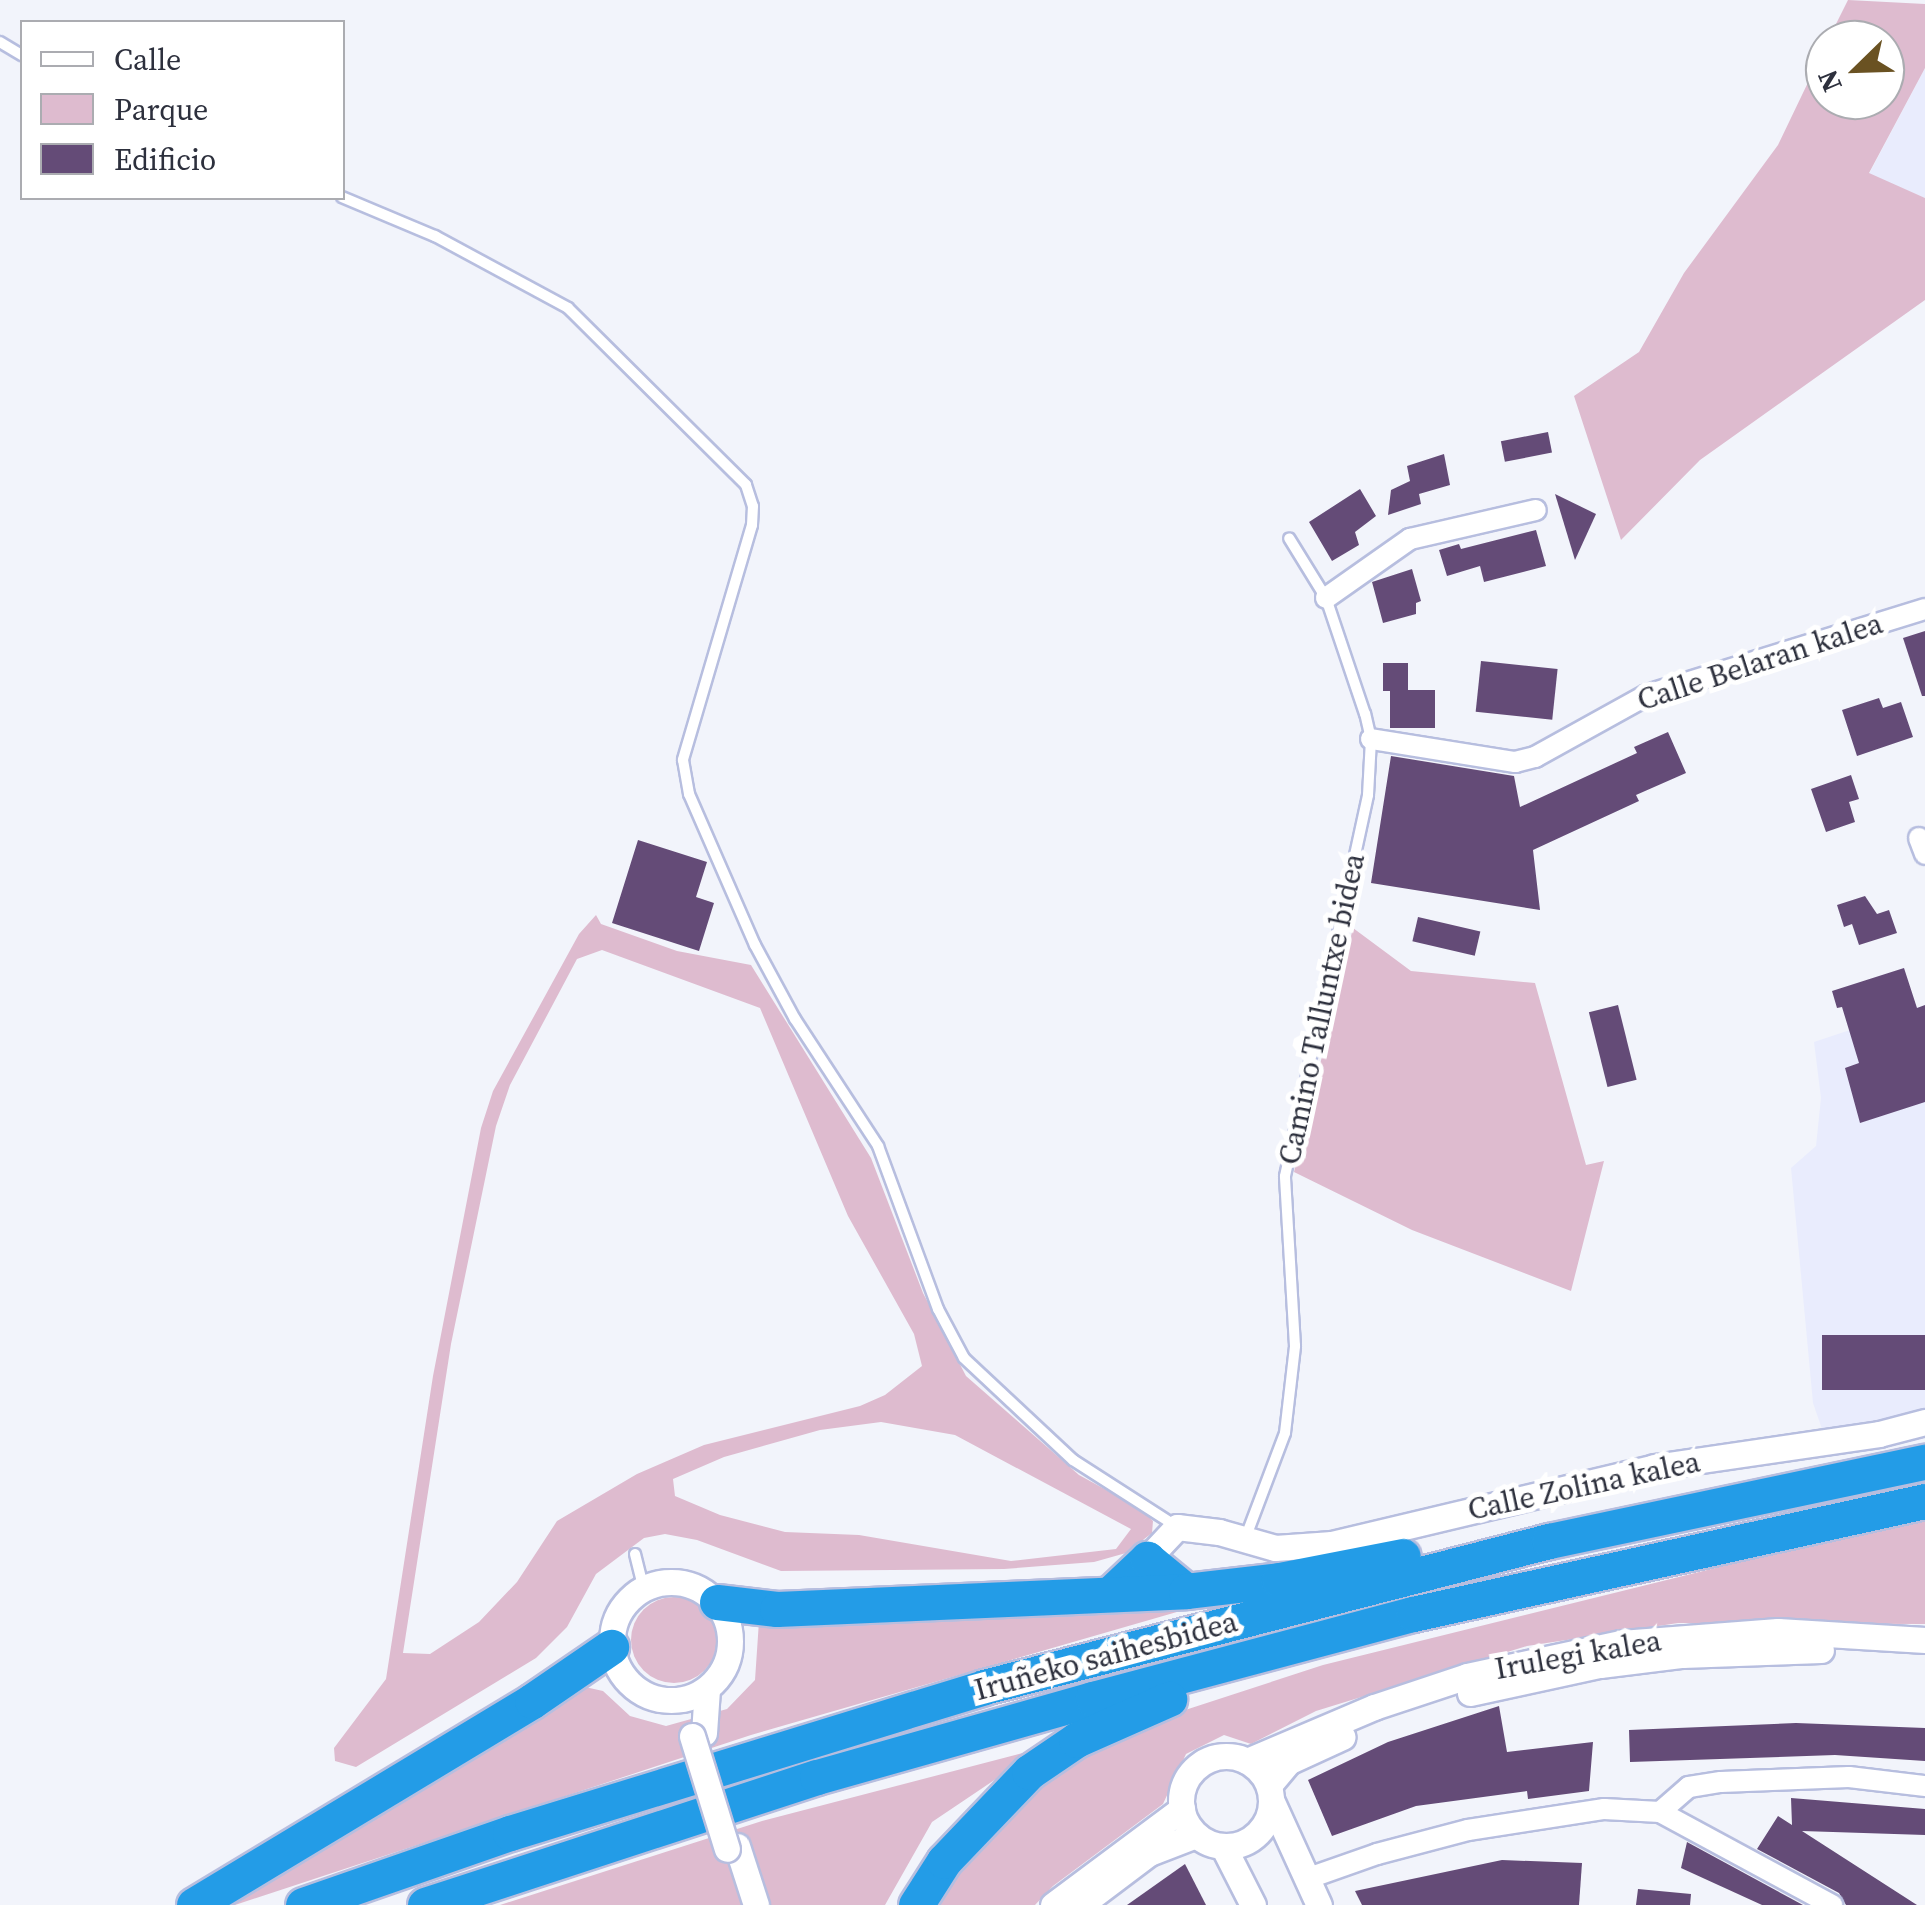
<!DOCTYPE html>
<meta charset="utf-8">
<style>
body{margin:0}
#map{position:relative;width:1925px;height:1905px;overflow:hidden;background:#f2f4fb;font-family:"Source Serif 4",serif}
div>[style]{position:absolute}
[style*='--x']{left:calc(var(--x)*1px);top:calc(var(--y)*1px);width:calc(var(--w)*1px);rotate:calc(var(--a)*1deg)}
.built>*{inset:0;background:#e9ecfd}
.green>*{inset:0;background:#debbcf}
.round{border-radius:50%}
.building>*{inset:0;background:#644b77;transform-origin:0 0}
.roads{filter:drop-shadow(2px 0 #b7bedf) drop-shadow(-2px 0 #b7bedf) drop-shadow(0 2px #b7bedf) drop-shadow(0 -2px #b7bedf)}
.service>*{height:10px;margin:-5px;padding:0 5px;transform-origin:5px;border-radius:5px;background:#fff}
.minor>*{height:20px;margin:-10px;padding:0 10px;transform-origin:10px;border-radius:10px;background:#fff}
.tertiary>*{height:25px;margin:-12.5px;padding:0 12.5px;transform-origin:12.5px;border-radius:12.5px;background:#fff}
.tertiary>.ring{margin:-12.5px;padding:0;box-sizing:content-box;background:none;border:25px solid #fff;border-radius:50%}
.motorway>*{height:35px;margin:-17.5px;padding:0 17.5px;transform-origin:17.5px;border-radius:17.5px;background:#239ce7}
.bridges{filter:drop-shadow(2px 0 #b7bedf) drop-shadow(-2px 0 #b7bedf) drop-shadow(0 2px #b7bedf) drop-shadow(0 -2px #b7bedf)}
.tertiary-bridge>*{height:25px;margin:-12.5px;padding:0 12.5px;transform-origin:12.5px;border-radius:12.5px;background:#fff}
span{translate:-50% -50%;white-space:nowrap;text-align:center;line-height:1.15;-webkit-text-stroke:10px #fff;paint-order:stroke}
.street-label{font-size:30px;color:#2d303d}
.legend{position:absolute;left:20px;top:20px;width:325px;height:180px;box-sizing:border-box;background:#fff;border:2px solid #abacb1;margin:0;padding:12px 18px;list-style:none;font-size:30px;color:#2d303d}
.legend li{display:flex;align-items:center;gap:20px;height:50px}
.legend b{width:50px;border:2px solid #abacb1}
.north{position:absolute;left:1805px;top:20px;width:100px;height:100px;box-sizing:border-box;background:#fff;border:2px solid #abacb1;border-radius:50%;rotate:247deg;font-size:28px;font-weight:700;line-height:40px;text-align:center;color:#2d303d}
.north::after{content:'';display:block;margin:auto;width:35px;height:45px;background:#6a5222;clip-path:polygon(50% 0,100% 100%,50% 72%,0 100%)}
</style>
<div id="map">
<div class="built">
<i style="clip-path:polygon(1925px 68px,1925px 198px,1869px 174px)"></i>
<i style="clip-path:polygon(1925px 1005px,1925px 1415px,1855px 1428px,1822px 1429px,1813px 1403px,1791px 1168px,1816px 1146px,1821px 1098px,1814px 1042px)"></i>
</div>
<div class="green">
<i style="clip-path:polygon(1848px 0,1925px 4px,1925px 68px,1869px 173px,1925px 198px,1925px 300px,1700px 460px,1621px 540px,1574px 396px,1639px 352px,1684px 273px,1778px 145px,1825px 47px,1825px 100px,1885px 100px,1885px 40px,1828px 40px)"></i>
<i style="clip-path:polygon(evenodd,596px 915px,601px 924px,677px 951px,751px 965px,871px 1158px,923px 1293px,966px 1376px,1079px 1475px,1141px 1509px,1153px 1521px,1152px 1533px,1126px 1553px,1094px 1562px,1004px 1569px,781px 1571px,697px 1540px,665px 1534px,644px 1538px,596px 1574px,567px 1627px,536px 1658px,356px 1767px,335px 1761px,334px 1748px,386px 1679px,433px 1376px,481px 1128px,493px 1091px,579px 934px,596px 915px,602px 950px,760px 1008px,848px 1216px,914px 1334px,922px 1366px,885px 1395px,860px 1406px,704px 1445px,637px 1474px,557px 1521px,517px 1582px,479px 1622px,430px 1654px,403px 1653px,451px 1344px,496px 1126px,510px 1085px,577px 959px,602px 950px,596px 915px,881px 1422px,955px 1435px,1131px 1529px,1116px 1549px,1011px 1561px,859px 1535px,785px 1532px,720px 1515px,675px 1496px,673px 1479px,724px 1457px,820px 1430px,881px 1422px)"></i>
<i style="clip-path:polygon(1353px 928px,1411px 971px,1535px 983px,1586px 1165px,1604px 1161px,1571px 1291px,1412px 1230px,1294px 1172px)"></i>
<i style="clip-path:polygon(1925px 1516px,1925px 1624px,1678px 1623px,1527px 1646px,1316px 1711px,1251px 1744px,1224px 1735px,1186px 1754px,1163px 1804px,1053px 1886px,1035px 1905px,932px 1905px,967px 1857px,1038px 1783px,1133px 1727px,1323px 1665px)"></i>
<i class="round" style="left:631px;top:1597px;width:86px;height:86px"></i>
<i style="clip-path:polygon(1208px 1603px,751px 1735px,235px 1905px,221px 1905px,585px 1687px,603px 1691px,630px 1716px,666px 1726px,727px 1709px,755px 1680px,759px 1621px)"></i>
<i style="clip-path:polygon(1042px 1748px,932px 1822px,885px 1905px,500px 1905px,762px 1821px)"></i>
</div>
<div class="building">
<i style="left:1548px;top:432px;width:21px;height:48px;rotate:79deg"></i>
<i style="clip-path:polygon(1444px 454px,1450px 485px,1419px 494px,1421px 504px,1388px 515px,1391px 490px,1410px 481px,1407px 466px)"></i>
<i style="clip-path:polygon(1360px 489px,1376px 516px,1355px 532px,1359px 545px,1332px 561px,1309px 522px)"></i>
<i style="clip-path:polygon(1555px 494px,1596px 514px,1575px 560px)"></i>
<i style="clip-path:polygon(1536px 530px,1546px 566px,1484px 582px,1480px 566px,1447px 576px,1439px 550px,1459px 544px,1461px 549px)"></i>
<i style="clip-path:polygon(1412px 569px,1421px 601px,1416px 603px,1416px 614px,1383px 623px,1372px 582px)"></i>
<i style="clip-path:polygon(1925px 631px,1925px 696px,1922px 696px,1903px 638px)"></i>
<i style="left:1481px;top:661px;width:77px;height:51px;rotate:6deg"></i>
<i style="clip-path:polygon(1383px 663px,1408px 663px,1408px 690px,1435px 690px,1435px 728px,1390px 728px,1390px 691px,1383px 691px)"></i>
<i style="clip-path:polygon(1879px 698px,1883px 708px,1901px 702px,1913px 737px,1857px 756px,1842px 710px)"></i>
<i style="clip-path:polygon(1668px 732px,1686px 773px,1636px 795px,1639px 801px,1533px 850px,1540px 910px,1371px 883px,1391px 756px,1514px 776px,1520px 807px,1637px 753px,1634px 747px)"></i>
<i style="clip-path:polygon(1851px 775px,1859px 799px,1849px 802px,1855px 822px,1826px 832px,1811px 789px)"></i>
<i style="clip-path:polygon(638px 840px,707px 862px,696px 897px,714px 903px,699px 951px,612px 923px)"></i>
<i style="clip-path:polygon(1865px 896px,1877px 914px,1889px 910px,1897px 933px,1859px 945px,1852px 924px,1844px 927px,1837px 905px)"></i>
<i style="left:1418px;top:917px;width:64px;height:25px;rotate:13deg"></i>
<i style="clip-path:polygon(1904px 968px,1917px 1008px,1925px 1005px,1925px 1102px,1860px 1123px,1845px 1068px,1859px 1063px,1842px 1007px,1837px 1008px,1832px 991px)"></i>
<i style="left:1618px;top:1005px;width:77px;height:30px;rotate:76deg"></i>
<i style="left:1925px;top:1335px;width:55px;height:103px;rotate:90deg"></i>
<i style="clip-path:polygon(1499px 1706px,1507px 1752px,1593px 1742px,1589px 1791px,1528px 1799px,1527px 1791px,1416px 1806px,1332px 1836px,1308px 1780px,1388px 1742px)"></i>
<i style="clip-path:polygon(1796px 1723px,1925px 1728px,1925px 1761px,1835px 1755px,1630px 1762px,1629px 1730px)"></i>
<i style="clip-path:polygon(1791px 1798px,1925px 1809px,1925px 1835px,1802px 1831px,1917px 1905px,1846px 1905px,1839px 1893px,1757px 1849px,1778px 1816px,1792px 1825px)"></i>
<i style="clip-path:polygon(1687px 1842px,1803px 1905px,1762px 1905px,1681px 1868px)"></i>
<i style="clip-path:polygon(1502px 1860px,1582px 1863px,1579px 1905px,1362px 1905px,1355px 1891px)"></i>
<i style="clip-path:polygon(1185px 1864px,1206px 1905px,1127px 1905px)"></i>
<i style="clip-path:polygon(1638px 1889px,1691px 1894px,1690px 1905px,1636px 1905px)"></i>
</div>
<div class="roads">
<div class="service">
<i style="--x:0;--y:42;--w:26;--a:31"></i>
<i style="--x:342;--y:197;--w:101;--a:22.8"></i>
<i style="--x:435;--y:236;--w:151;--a:28.4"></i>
<i style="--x:568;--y:308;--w:251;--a:44.8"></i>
<i style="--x:746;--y:485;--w:22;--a:72"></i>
<i style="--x:753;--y:506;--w:19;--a:93"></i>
<i style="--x:752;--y:525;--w:245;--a:106.4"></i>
<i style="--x:683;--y:760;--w:35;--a:80"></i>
<i style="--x:689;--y:794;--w:165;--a:66.4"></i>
<i style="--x:755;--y:945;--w:84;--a:61.6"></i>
<i style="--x:795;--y:1019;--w:152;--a:56.8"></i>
<i style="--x:878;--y:1146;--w:174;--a:69.8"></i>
<i style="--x:938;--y:1309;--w:55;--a:62"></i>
<i style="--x:964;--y:1358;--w:149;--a:43.1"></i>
<i style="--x:1073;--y:1460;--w:122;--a:32.7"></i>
<i style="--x:1245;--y:1539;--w:113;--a:-69.3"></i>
<i style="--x:1285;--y:1433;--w:88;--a:-83.4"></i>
<i style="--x:1295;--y:1346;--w:170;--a:-93.4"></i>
<i style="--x:1285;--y:1176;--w:390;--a:-77.7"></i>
<i style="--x:1368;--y:795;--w:56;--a:-86.9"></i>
<i style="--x:1371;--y:739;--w:26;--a:-103"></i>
<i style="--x:1365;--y:714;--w:122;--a:-108.6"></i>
<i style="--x:1326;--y:598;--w:70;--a:-121.7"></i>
<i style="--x:635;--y:1554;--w:34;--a:76"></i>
</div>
<div class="minor">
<i style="--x:1326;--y:598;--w:103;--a:-35.1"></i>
<i style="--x:1410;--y:539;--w:129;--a:-13"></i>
<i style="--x:1371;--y:739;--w:146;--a:9.1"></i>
<i style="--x:1515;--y:762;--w:21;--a:-14"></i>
<i style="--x:1535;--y:757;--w:128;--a:-29"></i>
<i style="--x:1647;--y:695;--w:291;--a:-17.2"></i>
<i style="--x:1919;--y:838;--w:17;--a:69"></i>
<i style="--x:1660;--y:1812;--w:196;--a:28.4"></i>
<i style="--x:1306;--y:1879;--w:75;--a:-19.4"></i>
<i style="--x:1377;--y:1854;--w:94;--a:-14.8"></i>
<i style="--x:1468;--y:1830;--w:138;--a:-8.8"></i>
<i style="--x:1604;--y:1809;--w:56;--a:3.1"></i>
<i style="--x:1660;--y:1812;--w:38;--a:-41"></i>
<i style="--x:1689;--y:1787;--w:32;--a:-9"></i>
<i style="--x:1721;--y:1782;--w:128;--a:-2.2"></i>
<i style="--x:1849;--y:1777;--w:77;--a:6.8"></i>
</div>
<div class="tertiary">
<i style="--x:1147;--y:1559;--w:44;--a:-46.8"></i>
<i style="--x:1177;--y:1527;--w:42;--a:6.8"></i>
<i style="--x:1219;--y:1532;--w:58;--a:15.9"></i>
<i style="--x:1275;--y:1548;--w:57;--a:-4"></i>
<i style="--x:1332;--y:1544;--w:331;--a:-13.4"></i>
<i style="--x:1654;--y:1467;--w:227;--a:-8.3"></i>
<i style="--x:1879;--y:1434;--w:48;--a:-14.6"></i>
<i class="ring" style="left:612px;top:1582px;width:93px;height:93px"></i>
<i style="--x:1470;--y:1693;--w:133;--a:-12.2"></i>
<i style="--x:1600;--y:1665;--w:83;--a:-7"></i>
<i style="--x:1682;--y:1655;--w:139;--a:-2.1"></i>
<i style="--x:704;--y:1733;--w:44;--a:-86.1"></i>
<i class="ring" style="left:1181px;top:1756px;width:65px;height:65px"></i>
<i style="--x:1247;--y:1761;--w:138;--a:-23"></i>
<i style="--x:1374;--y:1707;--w:98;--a:-18.4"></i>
<i style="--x:1467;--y:1676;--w:157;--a:-12.1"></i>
<i style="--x:1621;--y:1643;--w:157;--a:-4.4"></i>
<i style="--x:1778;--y:1631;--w:147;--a:3.5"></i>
<i style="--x:1269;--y:1785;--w:30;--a:-50"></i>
<i style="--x:1288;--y:1762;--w:60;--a:-24.8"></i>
<i style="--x:1272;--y:1802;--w:113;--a:65.5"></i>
<i style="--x:737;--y:1846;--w:62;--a:72.1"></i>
<i style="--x:1223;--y:1846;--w:66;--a:63"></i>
<i style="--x:1053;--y:1905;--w:161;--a:-36.7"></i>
<i style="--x:1080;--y:1905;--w:86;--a:-37"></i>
<i style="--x:1149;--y:1853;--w:50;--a:-21"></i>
</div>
<div class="motorway">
<i style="--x:1111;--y:1593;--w:50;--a:-43.4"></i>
<i style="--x:1147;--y:1559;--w:50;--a:39.4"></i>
<i style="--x:717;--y:1602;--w:60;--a:6.7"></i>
<i style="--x:777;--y:1609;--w:409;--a:-2.5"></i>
<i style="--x:1186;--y:1591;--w:94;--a:-6.7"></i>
<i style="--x:1279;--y:1580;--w:126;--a:-11"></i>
<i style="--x:194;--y:1905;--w:395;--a:-31.1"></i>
<i style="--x:532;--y:1701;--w:96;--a:-34.4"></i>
<i style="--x:303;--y:1905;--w:219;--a:-19.2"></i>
<i style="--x:510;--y:1833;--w:496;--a:-17.1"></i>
<i style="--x:984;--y:1687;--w:584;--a:-14.49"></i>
<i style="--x:1549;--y:1541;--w:384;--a:-11.9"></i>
<i style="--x:425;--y:1905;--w:412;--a:-18.1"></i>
<i style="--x:817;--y:1777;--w:287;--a:-15.8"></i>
<i style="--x:1093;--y:1699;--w:331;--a:-14.9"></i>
<i style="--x:1413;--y:1614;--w:524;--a:-12.45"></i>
<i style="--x:916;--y:1905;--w:52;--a:-57.5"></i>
<i style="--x:944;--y:1861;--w:123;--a:-46.3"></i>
<i style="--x:1029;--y:1772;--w:57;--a:-34.2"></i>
<i style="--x:1076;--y:1740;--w:102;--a:-23.8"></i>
</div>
</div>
<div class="bridges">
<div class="tertiary-bridge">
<i style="--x:692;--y:1736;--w:118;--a:72.8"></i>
</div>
</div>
<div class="street-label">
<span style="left:1760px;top:662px;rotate:-18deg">Calle Belaran kalea</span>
<span style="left:1322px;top:1009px;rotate:-78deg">Camino Talluntxe bidea</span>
<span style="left:1584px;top:1486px;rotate:-12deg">Calle Zolina kalea</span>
<span style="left:1578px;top:1655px;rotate:-10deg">Irulegi kalea</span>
<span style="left:1106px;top:1656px;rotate:-15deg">Iruñeko saihesbidea</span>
</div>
<ul class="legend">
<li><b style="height:12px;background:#fff"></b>Calle</li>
<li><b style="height:28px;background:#debbcf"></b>Parque</li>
<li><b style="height:28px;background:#644b77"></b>Edificio</li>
</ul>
<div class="north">N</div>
</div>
